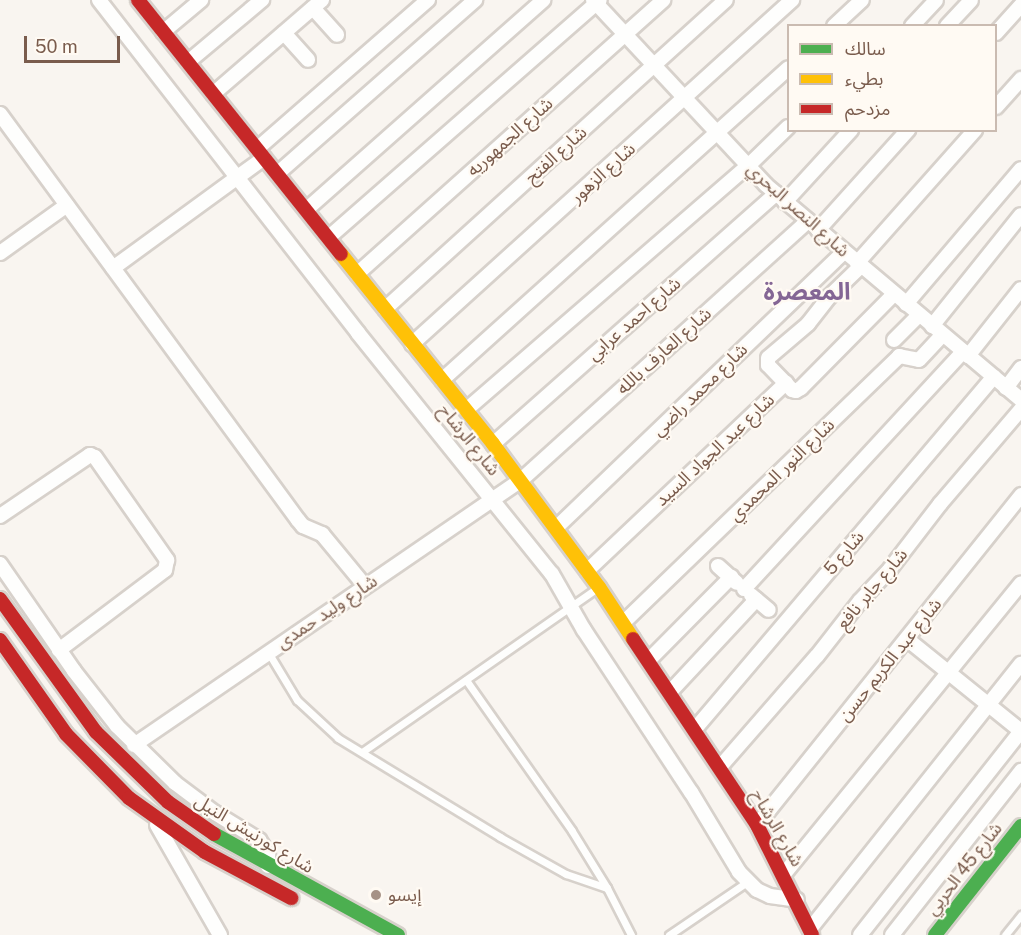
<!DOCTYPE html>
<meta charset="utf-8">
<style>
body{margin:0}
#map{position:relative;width:1021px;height:935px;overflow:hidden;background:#f9f5f0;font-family:"Public Sans","Noto Sans Arabic",sans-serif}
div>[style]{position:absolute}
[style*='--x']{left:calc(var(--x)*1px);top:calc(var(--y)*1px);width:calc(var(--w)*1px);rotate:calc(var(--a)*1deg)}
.roads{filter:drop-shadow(2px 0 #d7d1cb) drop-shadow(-2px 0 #d7d1cb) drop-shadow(0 2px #d7d1cb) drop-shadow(0 -2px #d7d1cb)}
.lane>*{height:7px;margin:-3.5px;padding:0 3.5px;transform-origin:3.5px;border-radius:3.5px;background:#fefefd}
.street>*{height:14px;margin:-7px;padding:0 7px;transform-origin:7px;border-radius:7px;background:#fefefd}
.fast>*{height:14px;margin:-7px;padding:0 7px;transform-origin:7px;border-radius:7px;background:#4caf50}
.slow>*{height:14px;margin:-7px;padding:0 7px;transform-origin:7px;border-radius:7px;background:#ffc107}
.jam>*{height:14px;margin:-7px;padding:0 7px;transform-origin:7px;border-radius:7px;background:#c62828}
.dots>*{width:16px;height:16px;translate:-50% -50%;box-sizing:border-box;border:3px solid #fffaf3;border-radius:50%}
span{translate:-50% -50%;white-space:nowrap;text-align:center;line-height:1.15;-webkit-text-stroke:4.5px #fffaf3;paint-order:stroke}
.street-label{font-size:18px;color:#7a5c4d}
.poi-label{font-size:18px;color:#7a5c4d}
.left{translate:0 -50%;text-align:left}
.district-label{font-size:24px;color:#846695;font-weight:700}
.legend{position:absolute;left:787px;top:24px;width:210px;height:108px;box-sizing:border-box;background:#fffaf3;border:2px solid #cabbb1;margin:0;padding:8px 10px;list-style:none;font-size:18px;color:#7a5c4d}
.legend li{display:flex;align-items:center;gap:12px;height:30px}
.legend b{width:30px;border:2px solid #cabbb1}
.scale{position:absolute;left:24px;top:36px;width:96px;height:27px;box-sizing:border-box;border:3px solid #7a5c4d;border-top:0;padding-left:8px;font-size:18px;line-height:21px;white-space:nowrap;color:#7a5c4d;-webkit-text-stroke:4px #fffaf3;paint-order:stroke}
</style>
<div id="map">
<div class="roads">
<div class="lane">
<i style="--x:268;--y:652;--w:56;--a:58.9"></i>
<i style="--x:297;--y:700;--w:56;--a:42.8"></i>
<i style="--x:338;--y:738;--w:190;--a:31.4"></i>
<i style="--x:500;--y:837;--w:76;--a:29.3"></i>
<i style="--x:566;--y:874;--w:43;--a:18.9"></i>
<i style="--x:466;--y:680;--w:184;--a:54.9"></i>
<i style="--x:572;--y:831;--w:67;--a:58.4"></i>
<i style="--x:607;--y:888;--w:53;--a:62.9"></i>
<i style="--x:362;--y:752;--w:287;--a:-34.9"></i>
<i style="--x:669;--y:935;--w:94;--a:-34.2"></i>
<i style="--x:1005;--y:935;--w:26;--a:-51"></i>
</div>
<div class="street">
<i style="--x:99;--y:0;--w:422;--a:52.1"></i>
<i style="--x:358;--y:333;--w:309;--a:51.2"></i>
<i style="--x:552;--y:574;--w:64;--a:60.3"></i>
<i style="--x:584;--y:630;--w:194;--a:56.6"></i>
<i style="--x:691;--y:792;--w:93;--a:59"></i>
<i style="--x:739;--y:872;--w:25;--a:45"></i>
<i style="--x:757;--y:890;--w:14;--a:25"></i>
<i style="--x:770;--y:896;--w:27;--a:8"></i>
<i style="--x:593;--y:0;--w:253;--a:46.9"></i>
<i style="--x:766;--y:185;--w:334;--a:40.1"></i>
<i style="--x:313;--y:8;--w:36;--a:48"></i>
<i style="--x:834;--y:26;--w:38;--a:-43"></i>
<i style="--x:912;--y:26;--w:35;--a:-47"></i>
<i style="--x:947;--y:26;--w:35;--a:-47"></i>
<i style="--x:163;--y:32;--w:50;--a:-40.1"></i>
<i style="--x:284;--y:33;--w:36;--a:48"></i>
<i style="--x:996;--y:33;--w:38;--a:-48"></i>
<i style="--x:188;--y:62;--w:97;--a:-40"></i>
<i style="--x:213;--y:94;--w:144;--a:-40.8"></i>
<i style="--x:996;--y:107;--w:38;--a:-48"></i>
<i style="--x:0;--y:114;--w:504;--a:53.72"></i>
<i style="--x:298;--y:520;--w:8;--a:50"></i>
<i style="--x:303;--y:526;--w:21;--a:23"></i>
<i style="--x:322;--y:534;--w:67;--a:50.4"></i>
<i style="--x:257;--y:149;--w:227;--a:-41.1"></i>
<i style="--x:277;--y:174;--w:264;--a:-41.3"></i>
<i style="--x:785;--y:202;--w:98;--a:-47.5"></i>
<i style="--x:306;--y:210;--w:317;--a:-41.5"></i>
<i style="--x:818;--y:230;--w:135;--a:-48"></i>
<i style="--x:328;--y:238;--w:361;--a:-41.2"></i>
<i style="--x:0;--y:253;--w:82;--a:-35.6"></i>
<i style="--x:857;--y:263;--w:178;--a:-48.4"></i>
<i style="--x:861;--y:266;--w:45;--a:135.9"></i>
<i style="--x:829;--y:297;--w:34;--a:128"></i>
<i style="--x:808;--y:324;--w:52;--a:139.6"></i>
<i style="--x:768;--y:358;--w:7;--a:90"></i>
<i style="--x:768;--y:365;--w:35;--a:46"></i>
<i style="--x:792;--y:390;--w:4;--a:14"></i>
<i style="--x:796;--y:391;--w:6;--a:-31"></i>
<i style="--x:801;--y:388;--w:132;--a:-45.3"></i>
<i style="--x:113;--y:268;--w:187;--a:-36.1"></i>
<i style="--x:357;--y:274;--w:411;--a:-41.8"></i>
<i style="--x:906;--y:304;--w:177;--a:-49.6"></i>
<i style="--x:385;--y:309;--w:460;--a:-42.2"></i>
<i style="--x:932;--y:326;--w:142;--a:-51.3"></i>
<i style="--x:894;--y:340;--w:35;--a:-45"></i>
<i style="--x:412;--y:344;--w:513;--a:-42.15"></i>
<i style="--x:968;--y:356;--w:85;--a:-51.7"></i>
<i style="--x:442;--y:380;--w:466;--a:-42"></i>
<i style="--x:1006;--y:388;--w:25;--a:-53"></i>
<i style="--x:466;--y:410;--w:373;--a:-40.9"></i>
<i style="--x:748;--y:166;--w:56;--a:-44.3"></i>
<i style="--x:493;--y:444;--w:378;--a:-41.5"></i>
<i style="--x:0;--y:516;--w:109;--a:-34.1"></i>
<i style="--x:90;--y:455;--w:5;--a:22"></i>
<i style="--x:95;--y:457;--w:126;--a:55"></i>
<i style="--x:167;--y:560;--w:10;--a:101"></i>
<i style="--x:165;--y:570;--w:133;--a:143"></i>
<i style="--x:556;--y:528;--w:399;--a:-43.8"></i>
<i style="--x:0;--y:564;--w:130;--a:55.3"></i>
<i style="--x:74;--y:671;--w:70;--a:52"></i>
<i style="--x:117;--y:726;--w:81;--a:44.5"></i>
<i style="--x:175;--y:783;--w:50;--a:36.9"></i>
<i style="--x:215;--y:813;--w:52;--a:31.5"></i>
<i style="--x:259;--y:840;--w:17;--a:57"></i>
<i style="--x:268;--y:854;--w:12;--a:90"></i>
<i style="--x:718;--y:566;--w:25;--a:42"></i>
<i style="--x:587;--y:571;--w:274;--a:-43.4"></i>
<i style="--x:744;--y:589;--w:323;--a:-47.3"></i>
<i style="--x:751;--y:595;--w:23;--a:40"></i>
<i style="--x:624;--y:622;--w:383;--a:-44"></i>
<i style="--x:899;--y:356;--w:20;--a:11"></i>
<i style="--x:919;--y:360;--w:34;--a:-47"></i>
<i style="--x:907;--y:639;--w:146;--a:38.9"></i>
<i style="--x:649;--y:660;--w:117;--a:-45.3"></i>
<i style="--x:671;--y:691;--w:125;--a:-47"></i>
<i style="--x:695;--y:729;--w:462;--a:-49.7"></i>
<i style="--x:134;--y:745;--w:468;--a:-34.4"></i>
<i style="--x:520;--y:481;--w:388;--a:-42.1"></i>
<i style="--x:720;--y:767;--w:147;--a:-48.9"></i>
<i style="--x:817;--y:656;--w:70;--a:-52"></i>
<i style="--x:860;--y:601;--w:44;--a:-46.8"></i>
<i style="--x:890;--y:569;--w:82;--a:-52.4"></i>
<i style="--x:940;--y:504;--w:125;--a:-49.5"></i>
<i style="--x:157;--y:825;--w:127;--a:60.2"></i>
<i style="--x:757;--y:825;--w:423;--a:-51.3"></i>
<i style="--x:784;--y:874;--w:375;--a:-50.8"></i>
<i style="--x:810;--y:929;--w:339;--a:-51.5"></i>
<i style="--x:860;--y:935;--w:260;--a:-51.7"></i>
<i style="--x:892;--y:935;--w:209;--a:-51.8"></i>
</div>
<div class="fast">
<i style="--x:214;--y:834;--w:210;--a:28.8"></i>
<i style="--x:935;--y:935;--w:139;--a:-51.7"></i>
</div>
<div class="slow">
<i style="--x:341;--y:254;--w:243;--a:51.3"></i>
<i style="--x:493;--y:444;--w:178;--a:53.5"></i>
<i style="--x:599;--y:587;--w:62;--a:56.8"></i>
</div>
<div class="jam">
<i style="--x:138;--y:0;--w:325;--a:51.4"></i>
<i style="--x:0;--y:599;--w:164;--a:54.2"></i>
<i style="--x:96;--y:732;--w:100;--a:44.2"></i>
<i style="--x:168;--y:802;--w:56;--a:34.8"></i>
<i style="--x:633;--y:639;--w:224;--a:56.3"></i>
<i style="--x:757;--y:825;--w:123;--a:63.4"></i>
<i style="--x:0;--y:640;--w:115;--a:54.9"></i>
<i style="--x:66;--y:734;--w:90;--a:45.5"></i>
<i style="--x:129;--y:798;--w:93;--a:35.4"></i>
<i style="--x:205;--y:852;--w:98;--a:28.1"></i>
</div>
</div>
<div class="dots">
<i style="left:376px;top:895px;background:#a69286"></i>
</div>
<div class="street-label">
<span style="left:510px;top:137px;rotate:-42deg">شارع الجمهوريه</span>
<span style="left:556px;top:155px;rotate:-42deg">شارع الفتح</span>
<span style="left:603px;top:173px;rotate:-42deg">شارع الزهور</span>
<span style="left:798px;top:210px;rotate:42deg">شارع النصر البحري</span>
<span style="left:634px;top:319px;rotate:-41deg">شارع احمد عرابي</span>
<span style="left:664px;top:351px;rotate:-42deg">شارع العارف بالله</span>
<span style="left:700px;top:390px;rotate:-44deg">شارع محمد راضي</span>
<span style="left:469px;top:440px;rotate:51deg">شارع الرشاح</span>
<span style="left:715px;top:450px;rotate:-43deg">شارع عبد الجواد السيد</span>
<span style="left:782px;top:470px;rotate:-44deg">شارع النور المحمدي</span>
<span style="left:844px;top:553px;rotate:-50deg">شارع 5</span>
<span style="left:872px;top:589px;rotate:-50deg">شارع جابر نافع</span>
<span style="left:327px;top:612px;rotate:-34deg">شارع وليد حمدى</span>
<span style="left:890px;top:660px;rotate:-51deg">شارع عبد الكريم حسن</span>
<span style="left:777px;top:828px;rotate:60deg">شارع الرشاح</span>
<span style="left:254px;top:834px;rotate:31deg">شارع كورنيش النيل</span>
<span style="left:964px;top:869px;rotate:-52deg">شارع 45 الحربي</span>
</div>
<div class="poi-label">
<span class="left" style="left:388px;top:895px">إيسو</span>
</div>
<div class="district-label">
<span style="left:807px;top:292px">المعصرة</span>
</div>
<ul class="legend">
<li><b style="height:8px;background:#4caf50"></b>سالك</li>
<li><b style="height:8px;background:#ffc107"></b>بطيء</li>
<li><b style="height:8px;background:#c62828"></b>مزدحم</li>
</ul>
<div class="scale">50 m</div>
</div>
